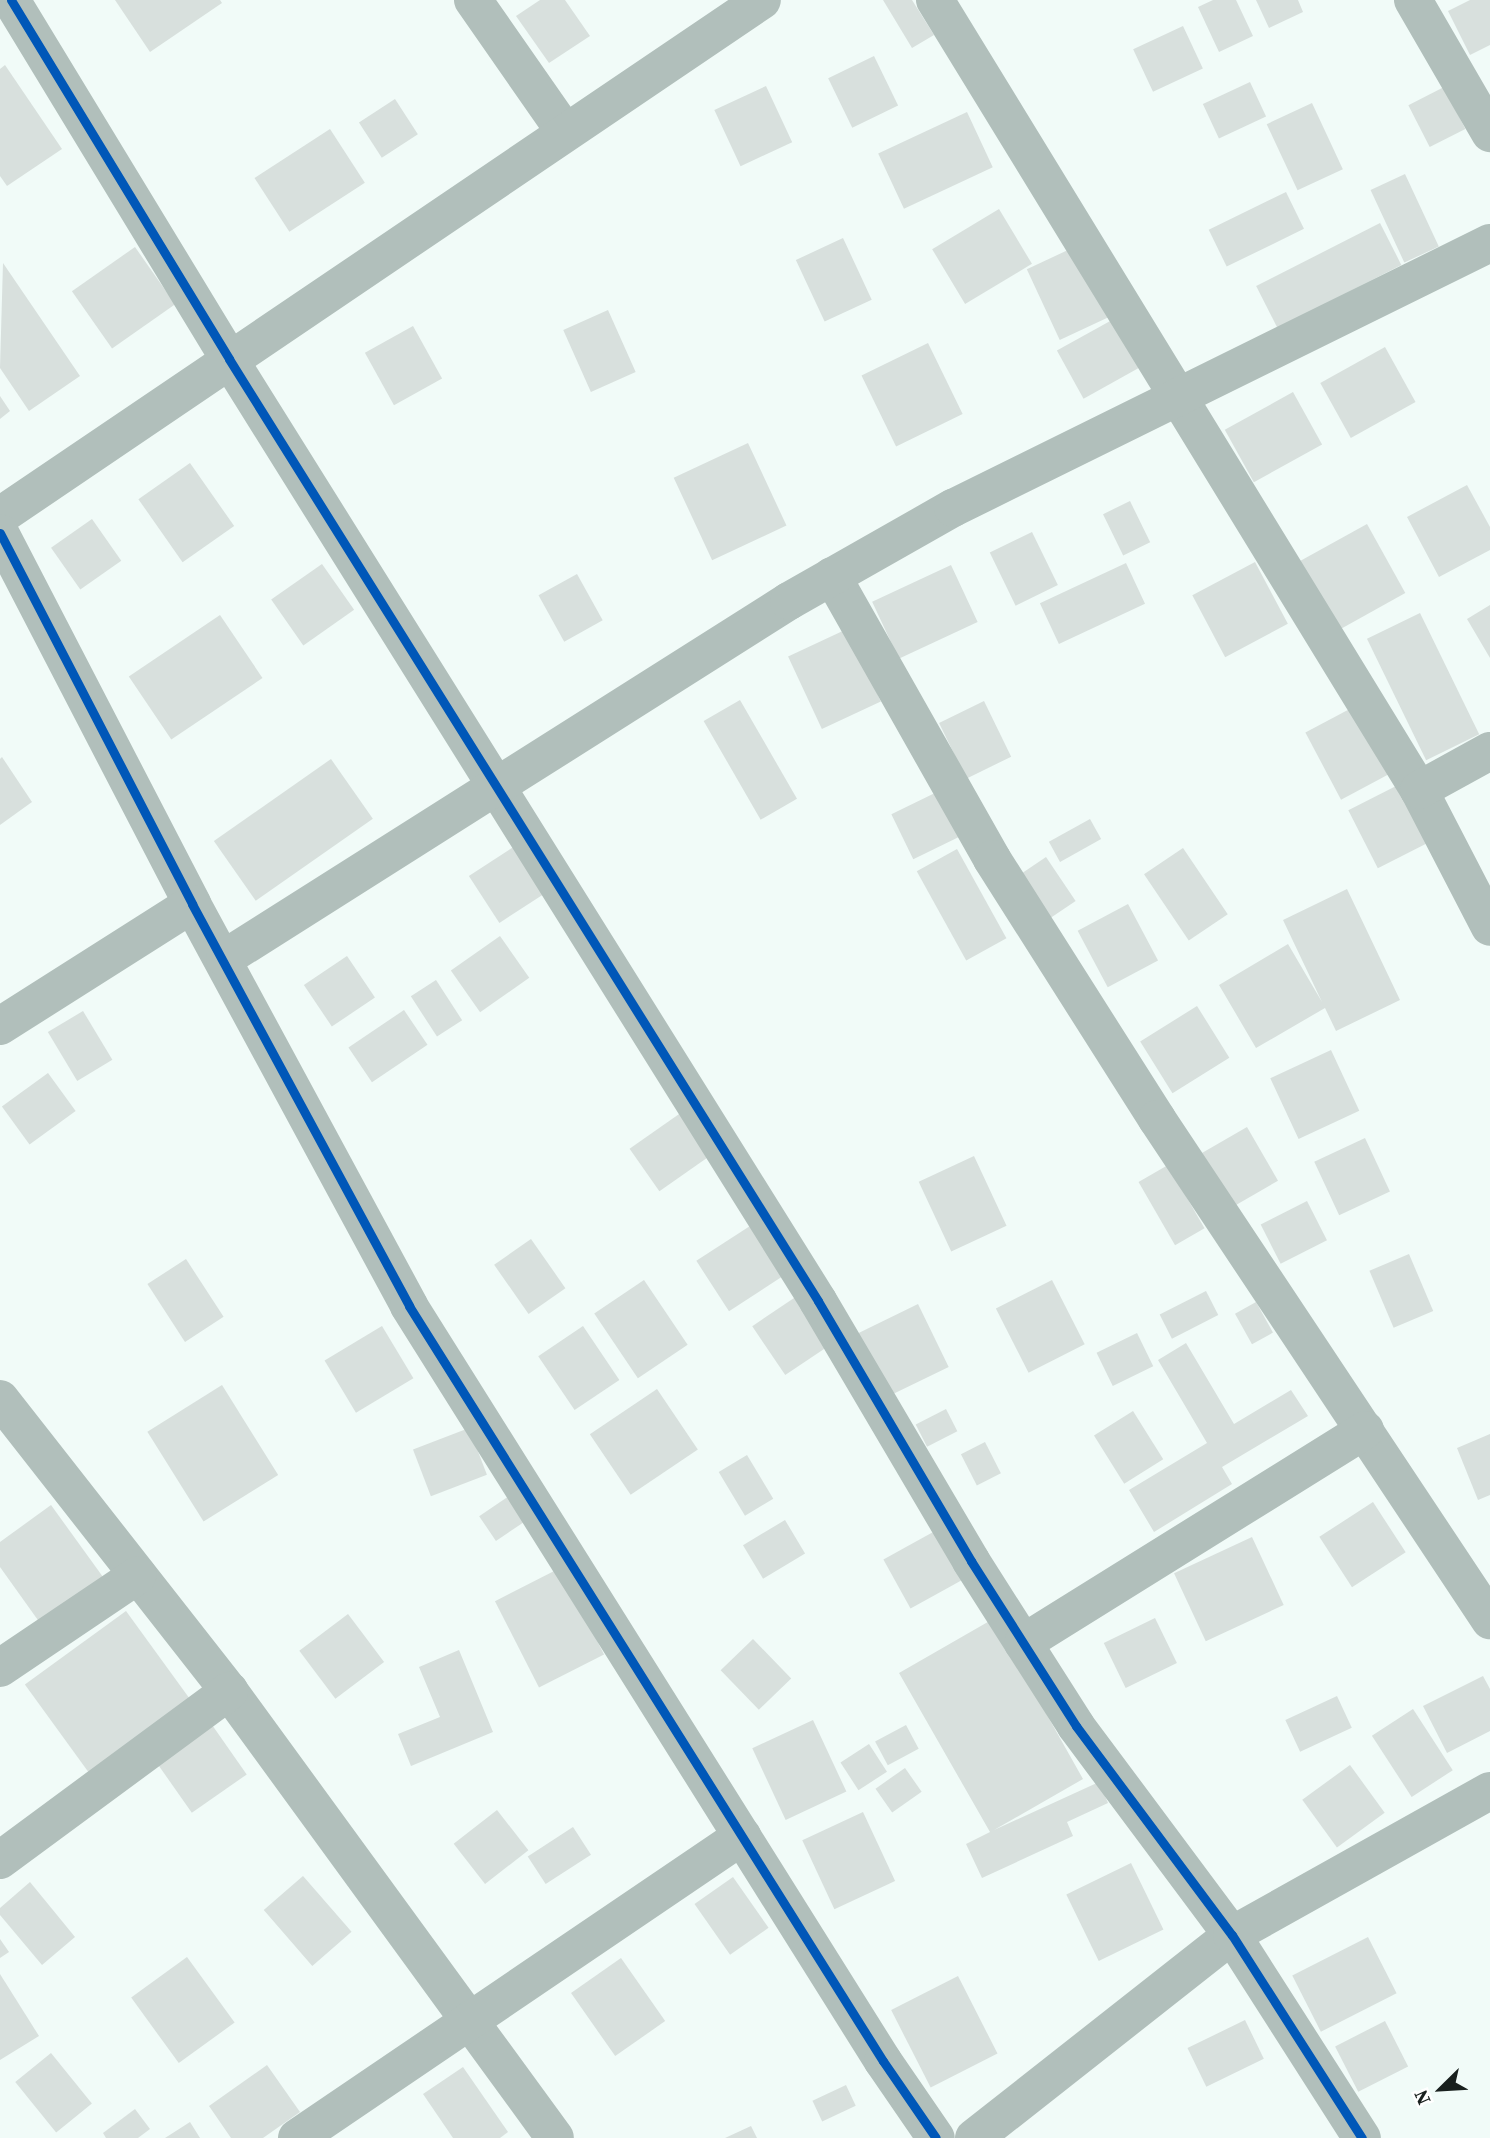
<!DOCTYPE html>
<style>
body{margin:0}
#map{position:relative;width:1490px;height:2138px;overflow:hidden;background:#f1fbf8;font-family:"Source Serif 4",serif}
div>[style]{position:absolute}
[style*='--x']{left:calc(var(--x)*1px);top:calc(var(--y)*1px);width:calc(var(--w)*1px);rotate:calc(var(--a)*1deg)}
.building>*{inset:0;background:#d8e0dd;transform-origin:0 0}
.street>*{height:38px;margin:-19px;padding:0 19px;transform-origin:19px;border-radius:19px;background:#b1bfbb}
.cycleway>*{height:9px;margin:-4.5px;padding:0 4.5px;transform-origin:4.5px;border-radius:4.5px;background:#0057b8}
span{translate:-50% -50%;white-space:nowrap;text-align:center;line-height:1.15;-webkit-text-stroke:5px #fff;paint-order:stroke}
.north{position:absolute;left:1406px;top:2054px;width:70px;height:70px;-webkit-text-stroke:5px #fff;paint-order:stroke;rotate:246deg;font-size:19px;font-weight:700;line-height:28px;text-align:center;color:#19201e}
.north::after{content:'';display:block;margin:auto;width:24px;height:32px;background:#19201e;clip-path:polygon(50% 0,100% 100%,50% 72%,0 100%)}
</style>
<div id="map">
<div class="building">
<i style="clip-path:polygon(115px 0,220px 0,222px 3px,150px 52px)"></i>
<i style="clip-path:polygon(540px 0,565px 0,590px 36px,549px 63px,516px 16px)"></i>
<i style="clip-path:polygon(883px 0,912px 0,934px 35px,912px 48px)"></i>
<i style="clip-path:polygon(1213px 0,1236px 0,1253px 36px,1219px 52px,1198px 7px)"></i>
<i style="clip-path:polygon(1256px 0,1298px 0,1303px 12px,1269px 28px)"></i>
<i style="clip-path:polygon(1470px 0,1490px 0,1490px 45px,1470px 55px,1448px 11px)"></i>
<i style="left:1183px;top:26px;width:47px;height:55px;rotate:65deg"></i>
<i style="left:874px;top:56px;width:55px;height:51px;rotate:64deg"></i>
<i style="clip-path:polygon(5px 65px,62px 149px,7px 186px,0 176px,0 69px)"></i>
<i style="left:1250px;top:82px;width:38px;height:52px;rotate:65deg"></i>
<i style="left:766px;top:86px;width:62px;height:57px;rotate:65deg"></i>
<i style="left:1444px;top:87px;width:47px;height:40px;rotate:63deg"></i>
<i style="left:395px;top:99px;width:42px;height:43px;rotate:57deg"></i>
<i style="left:1312px;top:103px;width:73px;height:50px;rotate:65deg"></i>
<i style="left:967px;top:112px;width:61px;height:98px;rotate:65deg"></i>
<i style="left:330px;top:129px;width:64px;height:90px;rotate:57deg"></i>
<i style="left:1405px;top:174px;width:80px;height:38px;rotate:65deg"></i>
<i style="left:1286px;top:192px;width:41px;height:86px;rotate:64deg"></i>
<i style="left:999px;top:209px;width:64px;height:78px;rotate:59deg"></i>
<i style="left:1380px;top:223px;width:47px;height:139px;rotate:63deg"></i>
<i style="left:843px;top:238px;width:68px;height:52px;rotate:65deg"></i>
<i style="left:1083px;top:243px;width:78px;height:62px;rotate:65deg"></i>
<i style="left:135px;top:247px;width:70px;height:77px;rotate:55deg"></i>
<i style="clip-path:polygon(3px 263px,80px 376px,29px 411px,0 368px)"></i>
<i style="left:608px;top:310px;width:68px;height:49px;rotate:66deg"></i>
<i style="left:1112px;top:320px;width:55px;height:63px;rotate:61deg"></i>
<i style="left:413px;top:326px;width:60px;height:55px;rotate:61deg"></i>
<i style="left:928px;top:343px;width:79px;height:74px;rotate:64deg"></i>
<i style="left:1385px;top:347px;width:63px;height:74px;rotate:61deg"></i>
<i style="left:1293px;top:392px;width:60px;height:78px;rotate:61deg"></i>
<i style="clip-path:polygon(0 396px,10px 411px,0 419px)"></i>
<i style="left:748px;top:443px;width:91px;height:82px;rotate:65deg"></i>
<i style="left:190px;top:463px;width:77px;height:63px;rotate:55deg"></i>
<i style="clip-path:polygon(1467px 485px,1490px 527px,1490px 550px,1439px 577px,1407px 517px)"></i>
<i style="left:1130px;top:501px;width:46px;height:30px;rotate:64deg"></i>
<i style="left:92px;top:519px;width:51px;height:50px;rotate:55deg"></i>
<i style="left:1367px;top:524px;width:79px;height:77px;rotate:61deg"></i>
<i style="left:1032px;top:532px;width:59px;height:47px;rotate:64deg"></i>
<i style="left:1255px;top:562px;width:70px;height:71px;rotate:62deg"></i>
<i style="left:1126px;top:563px;width:45px;height:95px;rotate:65deg"></i>
<i style="left:322px;top:564px;width:56px;height:62px;rotate:55deg"></i>
<i style="left:951px;top:565px;width:63px;height:87px;rotate:65deg"></i>
<i style="left:577px;top:574px;width:53px;height:44px;rotate:61deg"></i>
<i style="clip-path:polygon(1490px 605px,1490px 658px,1467px 619px)"></i>
<i style="left:1420px;top:613px;width:135px;height:59px;rotate:64deg"></i>
<i style="left:220px;top:615px;width:76px;height:110px;rotate:56deg"></i>
<i style="left:847px;top:629px;width:80px;height:65px;rotate:65deg"></i>
<i style="left:740px;top:700px;width:114px;height:42px;rotate:60deg"></i>
<i style="left:984px;top:701px;width:62px;height:50px;rotate:64deg"></i>
<i style="left:1361px;top:703px;width:76px;height:63px;rotate:62deg"></i>
<i style="clip-path:polygon(2px 757px,32px 802px,0 825px,0 759px)"></i>
<i style="left:331px;top:759px;width:73px;height:143px;rotate:55deg"></i>
<i style="left:1400px;top:784px;width:65px;height:58px;rotate:63deg"></i>
<i style="left:939px;top:791px;width:50px;height:53px;rotate:64deg"></i>
<i style="left:1090px;top:819px;width:23px;height:47px;rotate:61deg"></i>
<i style="left:515px;top:846px;width:56px;height:55px;rotate:57deg"></i>
<i style="left:1183px;top:848px;width:80px;height:47px;rotate:56deg"></i>
<i style="left:957px;top:849px;width:102px;height:46px;rotate:61deg"></i>
<i style="left:1046px;top:857px;width:53px;height:38px;rotate:56deg"></i>
<i style="clip-path:polygon(1347px 889px,1400px 1000px,1336px 1031px,1325px 1008px,1256px 1048px,1219px 985px,1288px 944px,1322px 1002px,1283px 920px)"></i>
<i style="left:1128px;top:904px;width:64px;height:57px;rotate:62deg"></i>
<i style="left:500px;top:936px;width:51px;height:60px;rotate:55deg"></i>
<i style="left:347px;top:956px;width:50px;height:52px;rotate:56deg"></i>
<i style="left:436px;top:980px;width:48px;height:30px;rotate:57deg"></i>
<i style="left:1197px;top:1006px;width:61px;height:67px;rotate:58deg"></i>
<i style="left:404px;top:1010px;width:42px;height:67px;rotate:56deg"></i>
<i style="left:83px;top:1011px;width:57px;height:41px;rotate:59deg"></i>
<i style="left:1331px;top:1050px;width:67px;height:67px;rotate:65deg"></i>
<i style="left:48px;top:1073px;width:47px;height:57px;rotate:54deg"></i>
<i style="left:682px;top:1112px;width:52px;height:64px;rotate:55deg"></i>
<i style="left:1247px;top:1127px;width:62px;height:52px;rotate:60deg"></i>
<i style="left:1365px;top:1138px;width:59px;height:56px;rotate:65deg"></i>
<i style="left:974px;top:1156px;width:77px;height:61px;rotate:65deg"></i>
<i style="left:1168px;top:1165px;width:73px;height:34px;rotate:60deg"></i>
<i style="left:1307px;top:1201px;width:44px;height:52px;rotate:63deg"></i>
<i style="left:750px;top:1226px;width:60px;height:64px;rotate:57deg"></i>
<i style="left:531px;top:1239px;width:60px;height:45px;rotate:55deg"></i>
<i style="left:1409px;top:1254px;width:62px;height:43px;rotate:67deg"></i>
<i style="left:186px;top:1259px;width:69px;height:46px;rotate:57deg"></i>
<i style="left:644px;top:1280px;width:78px;height:60px;rotate:56deg"></i>
<i style="left:1052px;top:1280px;width:72px;height:63px;rotate:63deg"></i>
<i style="left:1206px;top:1291px;width:27px;height:52px;rotate:63deg"></i>
<i style="left:797px;top:1296px;width:59px;height:54px;rotate:56deg"></i>
<i style="left:1256px;top:1302px;width:35px;height:24px;rotate:61deg"></i>
<i style="left:918px;top:1304px;width:70px;height:70px;rotate:64deg"></i>
<i style="left:382px;top:1326px;width:61px;height:67px;rotate:59deg"></i>
<i style="left:583px;top:1326px;width:65px;height:54px;rotate:56deg"></i>
<i style="left:1137px;top:1333px;width:37px;height:45px;rotate:64deg"></i>
<i style="clip-path:polygon(1186px 1343px,1234px 1424px,1291px 1390px,1308px 1416px,1222px 1467px,1232px 1484px,1154px 1532px,1129px 1490px,1207px 1443px,1158px 1360px)"></i>
<i style="left:222px;top:1385px;width:106px;height:88px;rotate:58deg"></i>
<i style="left:657px;top:1389px;width:73px;height:81px;rotate:56deg"></i>
<i style="left:946px;top:1409px;width:25px;height:34px;rotate:63deg"></i>
<i style="left:1133px;top:1411px;width:57px;height:46px;rotate:58deg"></i>
<i style="left:469px;top:1428px;width:50px;height:60px;rotate:69deg"></i>
<i style="clip-path:polygon(1490px 1434px,1490px 1495px,1478px 1500px,1457px 1448px)"></i>
<i style="left:985px;top:1442px;width:35px;height:27px;rotate:63deg"></i>
<i style="left:747px;top:1455px;width:51px;height:33px;rotate:59deg"></i>
<i style="left:509px;top:1496px;width:30px;height:36px;rotate:56deg"></i>
<i style="left:1373px;top:1502px;width:60px;height:64px;rotate:57deg"></i>
<i style="clip-path:polygon(51px 1505px,103px 1577px,40px 1623px,0 1567px,0 1542px)"></i>
<i style="left:785px;top:1520px;width:39px;height:49px;rotate:59deg"></i>
<i style="left:935px;top:1531px;width:56px;height:59px;rotate:61deg"></i>
<i style="left:1252px;top:1537px;width:75px;height:86px;rotate:65deg"></i>
<i style="left:560px;top:1568px;width:97px;height:73px;rotate:63deg"></i>
<i style="left:126px;top:1611px;width:109px;height:125px;rotate:54deg"></i>
<i style="left:348px;top:1614px;width:60px;height:61px;rotate:53deg"></i>
<i style="left:1155px;top:1618px;width:50px;height:57px;rotate:64deg"></i>
<i style="clip-path:polygon(993px 1619px,1083px 1779px,994px 1830px,1099px 1782px,1108px 1803px,1067px 1822px,1073px 1836px,982px 1878px,966px 1844px,990px 1832px,899px 1673px)"></i>
<i style="left:753px;top:1639px;width:55px;height:45px;rotate:46deg"></i>
<i style="clip-path:polygon(459px 1650px,493px 1732px,411px 1766px,398px 1734px,440px 1717px,419px 1667px)"></i>
<i style="clip-path:polygon(1483px 1676px,1490px 1689px,1490px 1731px,1447px 1753px,1423px 1706px)"></i>
<i style="left:1337px;top:1696px;width:35px;height:57px;rotate:65deg"></i>
<i style="left:1413px;top:1709px;width:73px;height:49px;rotate:57deg"></i>
<i style="left:813px;top:1720px;width:79px;height:67px;rotate:65deg"></i>
<i style="left:210px;top:1722px;width:64px;height:67px;rotate:55deg"></i>
<i style="left:906px;top:1725px;width:27px;height:35px;rotate:62deg"></i>
<i style="left:869px;top:1744px;width:33px;height:34px;rotate:57deg"></i>
<i style="left:1350px;top:1765px;width:59px;height:59px;rotate:54deg"></i>
<i style="left:905px;top:1768px;width:29px;height:36px;rotate:55deg"></i>
<i style="left:497px;top:1810px;width:51px;height:55px;rotate:52deg"></i>
<i style="left:863px;top:1812px;width:76px;height:67px;rotate:65deg"></i>
<i style="left:573px;top:1827px;width:33px;height:54px;rotate:57deg"></i>
<i style="left:1131px;top:1863px;width:74px;height:72px;rotate:64deg"></i>
<i style="left:303px;top:1876px;width:74px;height:52px;rotate:49deg"></i>
<i style="left:733px;top:1877px;width:62px;height:47px;rotate:55deg"></i>
<i style="clip-path:polygon(30px 1882px,75px 1937px,42px 1965px,0 1915px,0 1908px)"></i>
<i style="left:1368px;top:1937px;width:63px;height:85px;rotate:63deg"></i>
<i style="clip-path:polygon(0 1939px,9px 1952px,0 1958px)"></i>
<i style="left:187px;top:1957px;width:81px;height:69px;rotate:54deg"></i>
<i style="left:621px;top:1958px;width:77px;height:61px;rotate:55deg"></i>
<i style="clip-path:polygon(0 1974px,39px 2036px,0 2060px)"></i>
<i style="left:958px;top:1976px;width:87px;height:75px;rotate:63deg"></i>
<i style="left:1245px;top:2020px;width:43px;height:64px;rotate:64deg"></i>
<i style="left:1385px;top:2021px;width:51px;height:56px;rotate:63deg"></i>
<i style="left:51px;top:2053px;width:65px;height:46px;rotate:51deg"></i>
<i style="clip-path:polygon(267px 2065px,300px 2112px,263px 2138px,231px 2138px,209px 2106px)"></i>
<i style="clip-path:polygon(463px 2067px,508px 2132px,500px 2138px,453px 2138px,423px 2094px)"></i>
<i style="left:846px;top:2085px;width:23px;height:37px;rotate:65deg"></i>
<i style="clip-path:polygon(135px 2109px,150px 2129px,138px 2138px,106px 2138px,103px 2133px)"></i>
<i style="clip-path:polygon(190px 2122px,200px 2138px,165px 2138px)"></i>
<i style="clip-path:polygon(751px 2126px,757px 2138px,725px 2138px)"></i>
</div>
<div class="street">
<i style="--x:11;--y:0;--w:420;--a:58.7"></i>
<i style="--x:229;--y:359;--w:1111;--a:57.98"></i>
<i style="--x:818;--y:1301;--w:302;--a:59.5"></i>
<i style="--x:971;--y:1561;--w:196;--a:57.5"></i>
<i style="--x:1076;--y:1726;--w:261;--a:53.3"></i>
<i style="--x:1232;--y:1935;--w:241;--a:57.4"></i>
<i style="--x:473;--y:0;--w:161;--a:55.1"></i>
<i style="--x:935;--y:0;--w:926;--a:58.51"></i>
<i style="--x:1419;--y:790;--w:154;--a:62.6"></i>
<i style="--x:1413;--y:0;--w:154;--a:59.9"></i>
<i style="--x:0;--y:516;--w:920;--a:-34.1"></i>
<i style="--x:0;--y:533;--w:418;--a:62.6"></i>
<i style="--x:192;--y:904;--w:457;--a:61.6"></i>
<i style="--x:409;--y:1306;--w:891;--a:57.88"></i>
<i style="--x:883;--y:2061;--w:93;--a:55.5"></i>
<i style="--x:832;--y:576;--w:325;--a:60.5"></i>
<i style="--x:992;--y:859;--w:308;--a:57.6"></i>
<i style="--x:1157;--y:1119;--w:602;--a:56.39"></i>
<i style="--x:1419;--y:790;--w:81;--a:-28.8"></i>
<i style="--x:225;--y:958;--w:667;--a:-32.33"></i>
<i style="--x:789;--y:601;--w:189;--a:-29.6"></i>
<i style="--x:953;--y:508;--w:599;--a:-26.27"></i>
<i style="--x:0;--y:1026;--w:227;--a:-32.4"></i>
<i style="--x:0;--y:1399;--w:371;--a:51.9"></i>
<i style="--x:229;--y:1691;--w:553;--a:53.9"></i>
<i style="--x:1023;--y:1643;--w:403;--a:-31.9"></i>
<i style="--x:0;--y:1668;--w:166;--a:-34"></i>
<i style="--x:0;--y:1860;--w:285;--a:-36.4"></i>
<i style="--x:297;--y:2138;--w:538;--a:-34.16"></i>
<i style="--x:974;--y:2138;--w:328;--a:-38.2"></i>
<i style="--x:1232;--y:1935;--w:295;--a:-29.2"></i>
</div>
<div class="cycleway">
<i style="--x:11;--y:0;--w:420;--a:58.7"></i>
<i style="--x:229;--y:359;--w:1111;--a:57.98"></i>
<i style="--x:818;--y:1301;--w:302;--a:59.5"></i>
<i style="--x:971;--y:1561;--w:196;--a:57.5"></i>
<i style="--x:1076;--y:1726;--w:261;--a:53.3"></i>
<i style="--x:1232;--y:1935;--w:241;--a:57.4"></i>
<i style="--x:0;--y:533;--w:418;--a:62.6"></i>
<i style="--x:192;--y:904;--w:457;--a:61.6"></i>
<i style="--x:409;--y:1306;--w:891;--a:57.88"></i>
<i style="--x:883;--y:2061;--w:93;--a:55.5"></i>
</div>
<div class="north">N</div>
</div>
